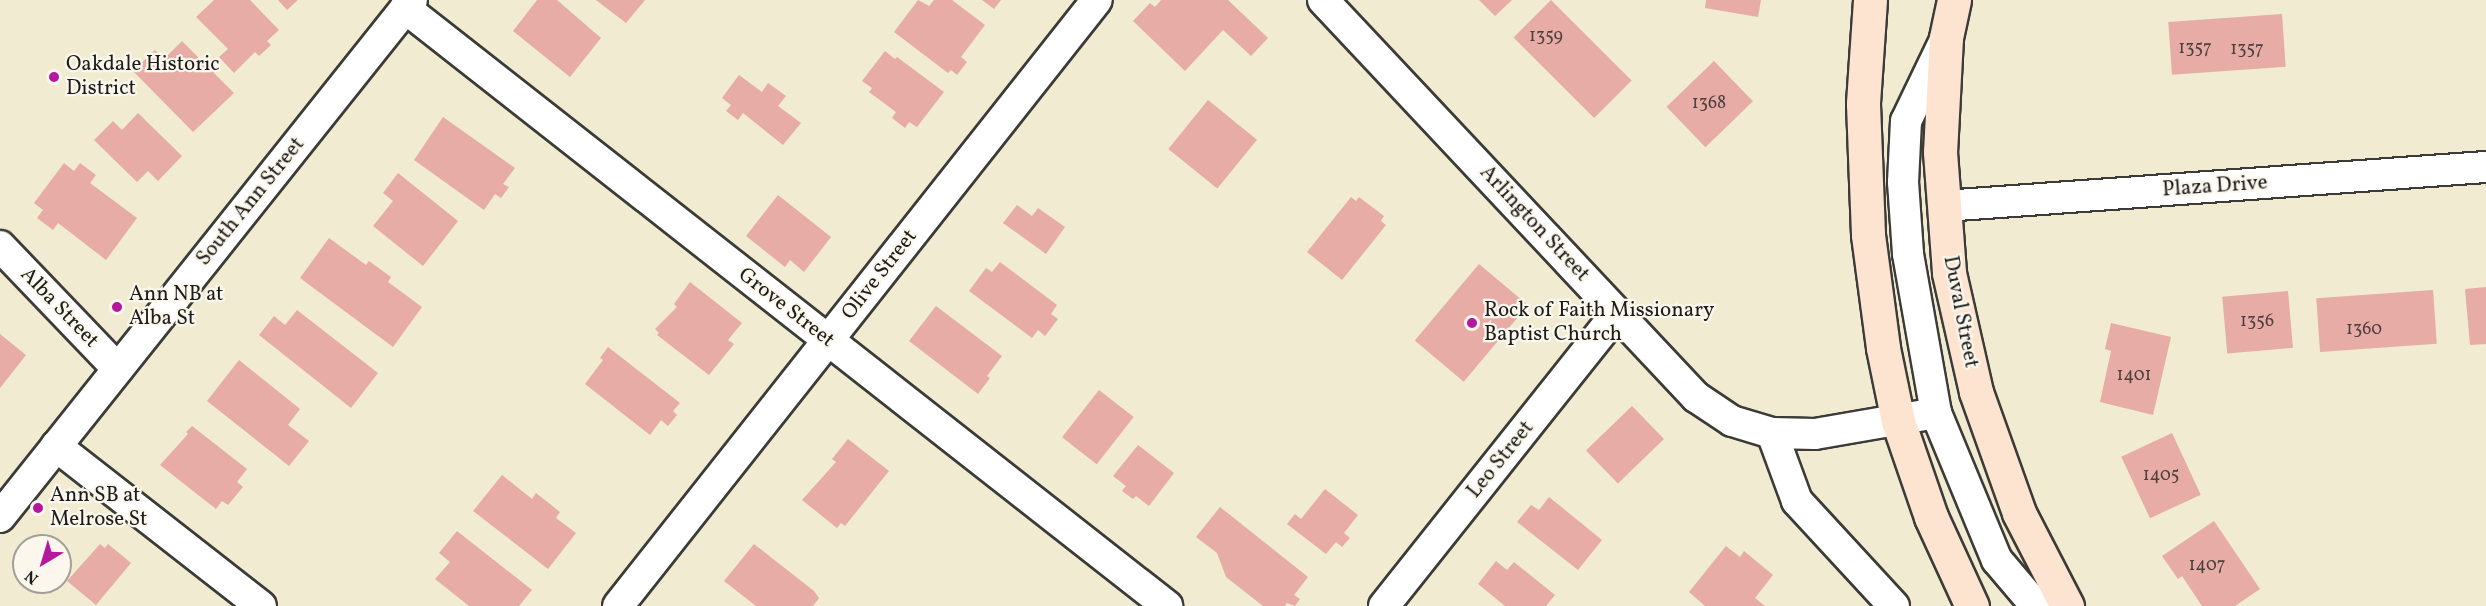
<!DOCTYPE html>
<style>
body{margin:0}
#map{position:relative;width:2486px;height:606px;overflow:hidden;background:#f1ebd2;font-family:Vollkorn,serif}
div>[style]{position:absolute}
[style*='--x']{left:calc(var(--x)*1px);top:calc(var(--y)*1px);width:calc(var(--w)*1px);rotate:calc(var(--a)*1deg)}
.building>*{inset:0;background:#e6aca5;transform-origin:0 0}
.roads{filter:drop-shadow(2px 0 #3c3b37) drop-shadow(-2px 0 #3c3b37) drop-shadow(0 2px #3c3b37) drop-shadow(0 -2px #3c3b37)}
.street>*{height:30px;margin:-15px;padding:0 15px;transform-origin:15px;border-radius:15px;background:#fff}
.secondary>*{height:33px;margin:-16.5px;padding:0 16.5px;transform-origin:16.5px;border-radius:16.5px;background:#fde4d1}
.dots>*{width:16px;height:16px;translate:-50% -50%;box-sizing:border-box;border:3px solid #fbf7ec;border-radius:50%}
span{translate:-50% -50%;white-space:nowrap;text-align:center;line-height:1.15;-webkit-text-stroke:4.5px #fbf7ec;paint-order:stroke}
.number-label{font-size:18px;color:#4e403e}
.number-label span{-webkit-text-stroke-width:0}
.poi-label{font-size:21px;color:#1c1c1c}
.left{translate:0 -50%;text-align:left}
.street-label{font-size:21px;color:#1c1c1c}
.north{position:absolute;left:12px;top:534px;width:60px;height:60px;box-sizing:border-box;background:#fbf7ec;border:2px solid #a29f99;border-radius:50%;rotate:218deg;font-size:16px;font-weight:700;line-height:24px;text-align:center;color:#1c1c1c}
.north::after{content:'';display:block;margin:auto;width:21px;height:27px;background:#b5179e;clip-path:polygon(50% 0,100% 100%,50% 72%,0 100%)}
</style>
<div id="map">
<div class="building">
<i style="clip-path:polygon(214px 0,250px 0,279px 30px,267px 41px,271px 45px,259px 56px,255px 52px,234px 73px,219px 57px,228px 49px,196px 17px)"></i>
<i style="clip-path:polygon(278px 0,298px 0,287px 10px)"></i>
<i style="clip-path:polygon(537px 0,557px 0,601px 38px,570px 77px,513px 31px)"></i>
<i style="clip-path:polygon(596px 0,645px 0,626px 23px)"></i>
<i style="clip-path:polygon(918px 0,929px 6px,934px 0,952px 0,985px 25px,961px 57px,967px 62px,957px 75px,951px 70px,948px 73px,894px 32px)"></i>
<i style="clip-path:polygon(982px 0,1001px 0,994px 9px)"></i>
<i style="clip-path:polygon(1161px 0,1228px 0,1268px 38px,1251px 56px,1223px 30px,1185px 71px,1133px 21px,1150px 3px,1155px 7px)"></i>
<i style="clip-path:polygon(1479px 0,1512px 0,1495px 16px)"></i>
<i style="left:1551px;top:0;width:114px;height:53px;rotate:45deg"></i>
<i style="clip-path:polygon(1706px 0,1761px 0,1758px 17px,1705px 8px)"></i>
<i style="left:2282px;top:14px;width:53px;height:114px;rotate:86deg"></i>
<i style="clip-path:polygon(182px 41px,234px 93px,193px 132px,133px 71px,155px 50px,164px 59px)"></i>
<i style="clip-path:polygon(885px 51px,895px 59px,897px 57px,944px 92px,917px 127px,909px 122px,905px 128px,892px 118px,896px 112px,869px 92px,872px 88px,862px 81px)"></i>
<i style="left:1714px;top:61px;width:56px;height:66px;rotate:46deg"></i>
<i style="clip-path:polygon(739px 75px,762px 92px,768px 83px,786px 96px,778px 106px,801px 123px,783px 145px,743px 113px,738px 120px,726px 111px,731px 105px,722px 98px)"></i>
<i style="left:1208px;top:100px;width:63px;height:63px;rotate:39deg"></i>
<i style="clip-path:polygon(138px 113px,182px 156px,158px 181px,148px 171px,137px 182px,94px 140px,113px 121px,122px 130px)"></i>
<i style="clip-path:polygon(443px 117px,515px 168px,503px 184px,509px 187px,501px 198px,495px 194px,484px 210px,414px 160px)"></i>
<i style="clip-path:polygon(64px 163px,74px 171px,80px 163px,96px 175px,90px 183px,137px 218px,106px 260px,58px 223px,53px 230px,37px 218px,43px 210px,34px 203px)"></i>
<i style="clip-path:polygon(398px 173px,458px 221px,423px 266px,373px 226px,393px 201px,383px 193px)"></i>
<i style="clip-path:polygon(778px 195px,831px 237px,804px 272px,790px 260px,785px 267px,746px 236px)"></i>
<i style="clip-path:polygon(1351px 197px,1356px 201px,1359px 197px,1384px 216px,1381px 221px,1386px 225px,1342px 280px,1307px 252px)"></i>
<i style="clip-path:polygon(1017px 205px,1032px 216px,1038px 208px,1065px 227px,1046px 254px,1003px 223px)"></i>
<i style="clip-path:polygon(329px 238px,366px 265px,369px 261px,391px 277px,388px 282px,422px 307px,393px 347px,300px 278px)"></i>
<i style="clip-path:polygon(1000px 262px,1057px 305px,1051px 314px,1058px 319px,1045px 336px,1038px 330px,1032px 338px,969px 291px,986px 268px,992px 272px)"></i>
<i style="left:1479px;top:264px;width:64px;height:100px;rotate:40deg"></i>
<i style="clip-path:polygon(690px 282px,742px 323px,728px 340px,734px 344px,709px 375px,657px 335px,659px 333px,655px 329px,677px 307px,674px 304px)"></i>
<i style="clip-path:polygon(2486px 287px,2486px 344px,2470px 345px,2465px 289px)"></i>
<i style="left:2433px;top:290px;width:54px;height:117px;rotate:86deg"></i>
<i style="left:2288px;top:291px;width:57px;height:66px;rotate:85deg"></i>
<i style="clip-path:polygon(936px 306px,1002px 356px,987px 376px,990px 378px,978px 394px,909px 341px)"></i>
<i style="clip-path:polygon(297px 310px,378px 373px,351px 408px,259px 335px,274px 316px,285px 325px)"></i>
<i style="clip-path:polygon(2111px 323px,2171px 337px,2153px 415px,2100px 402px,2111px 351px,2105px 349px)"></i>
<i style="clip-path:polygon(0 334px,26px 355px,0 388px)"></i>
<i style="clip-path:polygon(608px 347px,680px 403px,673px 411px,677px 415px,668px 426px,661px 420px,650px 435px,585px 384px,603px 360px,600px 358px)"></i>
<i style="clip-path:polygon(239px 360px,300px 409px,288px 425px,309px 441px,289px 466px,207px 401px)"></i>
<i style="left:1099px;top:390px;width:44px;height:60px;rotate:38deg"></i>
<i style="left:1632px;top:406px;width:46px;height:64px;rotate:46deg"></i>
<i style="clip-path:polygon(192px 426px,247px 469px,237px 482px,243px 487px,228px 505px,222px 501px,216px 509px,160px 465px,188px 434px,186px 432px)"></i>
<i style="left:2172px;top:433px;width:68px;height:56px;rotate:65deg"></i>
<i style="clip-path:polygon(848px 439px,889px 471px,845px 526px,841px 523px,837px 528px,802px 500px,836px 462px,832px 459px)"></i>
<i style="clip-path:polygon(1138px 445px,1174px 473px,1149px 506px,1136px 496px,1133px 499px,1122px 491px,1126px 486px,1113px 476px)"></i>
<i style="clip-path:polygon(502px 475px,532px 499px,536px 493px,560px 512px,556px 518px,576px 533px,548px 569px,473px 511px)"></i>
<i style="clip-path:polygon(1325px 489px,1358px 515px,1344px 533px,1350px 538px,1342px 547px,1336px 542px,1326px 554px,1287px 524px,1295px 514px,1301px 519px)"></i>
<i style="clip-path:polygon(1549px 497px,1602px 540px,1578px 570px,1517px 522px,1531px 505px,1539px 510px)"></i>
<i style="clip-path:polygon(1220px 507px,1308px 577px,1294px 595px,1300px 599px,1295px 606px,1287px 603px,1285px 606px,1263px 606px,1226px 577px,1217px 553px,1196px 537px)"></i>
<i style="clip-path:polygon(2214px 521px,2260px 589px,2235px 606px,2202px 606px,2182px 576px,2178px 579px,2162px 556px)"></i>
<i style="clip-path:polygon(457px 531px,532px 590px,519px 606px,469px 606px,435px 579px,450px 562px,439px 553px)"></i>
<i style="clip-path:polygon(100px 544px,105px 548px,108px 544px,131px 563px,96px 605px,67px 581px)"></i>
<i style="clip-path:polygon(754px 544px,814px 591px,819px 598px,813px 606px,756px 606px,724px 581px)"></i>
<i style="clip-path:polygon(1726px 546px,1740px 557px,1744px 551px,1773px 575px,1755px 598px,1765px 606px,1705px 606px,1689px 592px)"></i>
<i style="clip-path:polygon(1496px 561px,1507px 570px,1514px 562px,1555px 595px,1546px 606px,1505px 606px,1478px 584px)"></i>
</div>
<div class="roads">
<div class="street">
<i style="--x:1323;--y:0;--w:545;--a:46.79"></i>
<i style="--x:1696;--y:397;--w:43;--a:33.7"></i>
<i style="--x:1732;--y:421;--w:42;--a:16.7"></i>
<i style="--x:1772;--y:433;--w:43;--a:1.3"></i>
<i style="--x:1815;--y:434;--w:123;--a:-9.8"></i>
<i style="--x:405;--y:8;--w:969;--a:38.12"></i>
<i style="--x:1946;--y:38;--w:92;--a:115.7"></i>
<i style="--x:1906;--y:121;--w:61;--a:92.8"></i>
<i style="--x:1903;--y:182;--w:72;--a:86"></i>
<i style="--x:1908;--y:254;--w:161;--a:80"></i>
<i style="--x:1936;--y:413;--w:159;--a:67.5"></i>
<i style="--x:1997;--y:560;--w:60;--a:49.7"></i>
<i style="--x:1944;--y:206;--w:543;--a:-4.12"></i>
<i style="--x:0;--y:246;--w:170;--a:46.2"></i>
<i style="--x:1772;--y:433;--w:72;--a:69.8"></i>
<i style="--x:1797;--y:501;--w:143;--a:47.3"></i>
<i style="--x:56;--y:446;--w:260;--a:38"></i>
<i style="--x:0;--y:517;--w:661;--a:-51.45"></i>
<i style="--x:618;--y:606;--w:772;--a:-51.68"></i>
<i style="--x:1384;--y:606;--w:374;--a:-51.5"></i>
</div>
<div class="secondary">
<i style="--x:1870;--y:0;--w:104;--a:93.9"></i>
<i style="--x:1863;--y:104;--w:131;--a:87.8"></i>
<i style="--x:1868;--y:235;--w:114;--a:82.4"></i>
<i style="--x:1883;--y:348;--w:75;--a:78.4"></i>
<i style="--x:1898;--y:421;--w:102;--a:71"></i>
<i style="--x:1931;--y:517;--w:98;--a:65.3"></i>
<i style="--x:1954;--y:0;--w:39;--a:102"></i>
<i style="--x:1946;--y:38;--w:114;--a:93"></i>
<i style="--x:1940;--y:152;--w:121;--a:85.7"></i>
<i style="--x:1949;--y:273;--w:122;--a:77.2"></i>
<i style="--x:1976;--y:392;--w:128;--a:70.4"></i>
<i style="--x:2019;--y:513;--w:105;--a:62.7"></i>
</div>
</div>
<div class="dots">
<i style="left:54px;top:77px;background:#b5179e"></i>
<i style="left:117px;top:307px;background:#b5179e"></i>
<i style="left:1472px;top:323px;background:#b5179e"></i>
<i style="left:38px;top:508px;background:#b5179e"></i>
</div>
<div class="number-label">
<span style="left:1546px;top:37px">1359</span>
<span style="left:2195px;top:49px">1357</span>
<span style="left:2247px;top:50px">1357</span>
<span style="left:1709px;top:104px">1368</span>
<span style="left:2257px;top:322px">1356</span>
<span style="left:2364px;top:330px">1360</span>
<span style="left:2134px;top:376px">1401</span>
<span style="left:2161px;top:476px">1405</span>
<span style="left:2207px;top:566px">1407</span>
</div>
<div class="poi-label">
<span class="left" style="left:66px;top:77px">Oakdale Historic<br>District</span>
<span class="left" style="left:129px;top:307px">Ann NB at<br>Alba St</span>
<span class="left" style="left:1484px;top:323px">Rock of Faith Missionary<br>Baptist Church</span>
<span class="left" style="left:50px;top:508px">Ann SB at<br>Melrose St</span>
</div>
<div class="street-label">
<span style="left:2215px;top:187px;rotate:-4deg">Plaza Drive</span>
<span style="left:251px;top:202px;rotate:-51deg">South Ann Street</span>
<span style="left:1534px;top:224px;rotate:47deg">Arlington Street</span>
<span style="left:880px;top:275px;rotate:-52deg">Olive Street</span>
<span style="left:59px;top:308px;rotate:46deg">Alba Street</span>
<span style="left:786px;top:308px;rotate:38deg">Grove Street</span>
<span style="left:1960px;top:312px;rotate:79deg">Duval Street</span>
<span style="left:1501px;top:460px;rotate:-51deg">Leo Street</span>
</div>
<div class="north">N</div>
</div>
